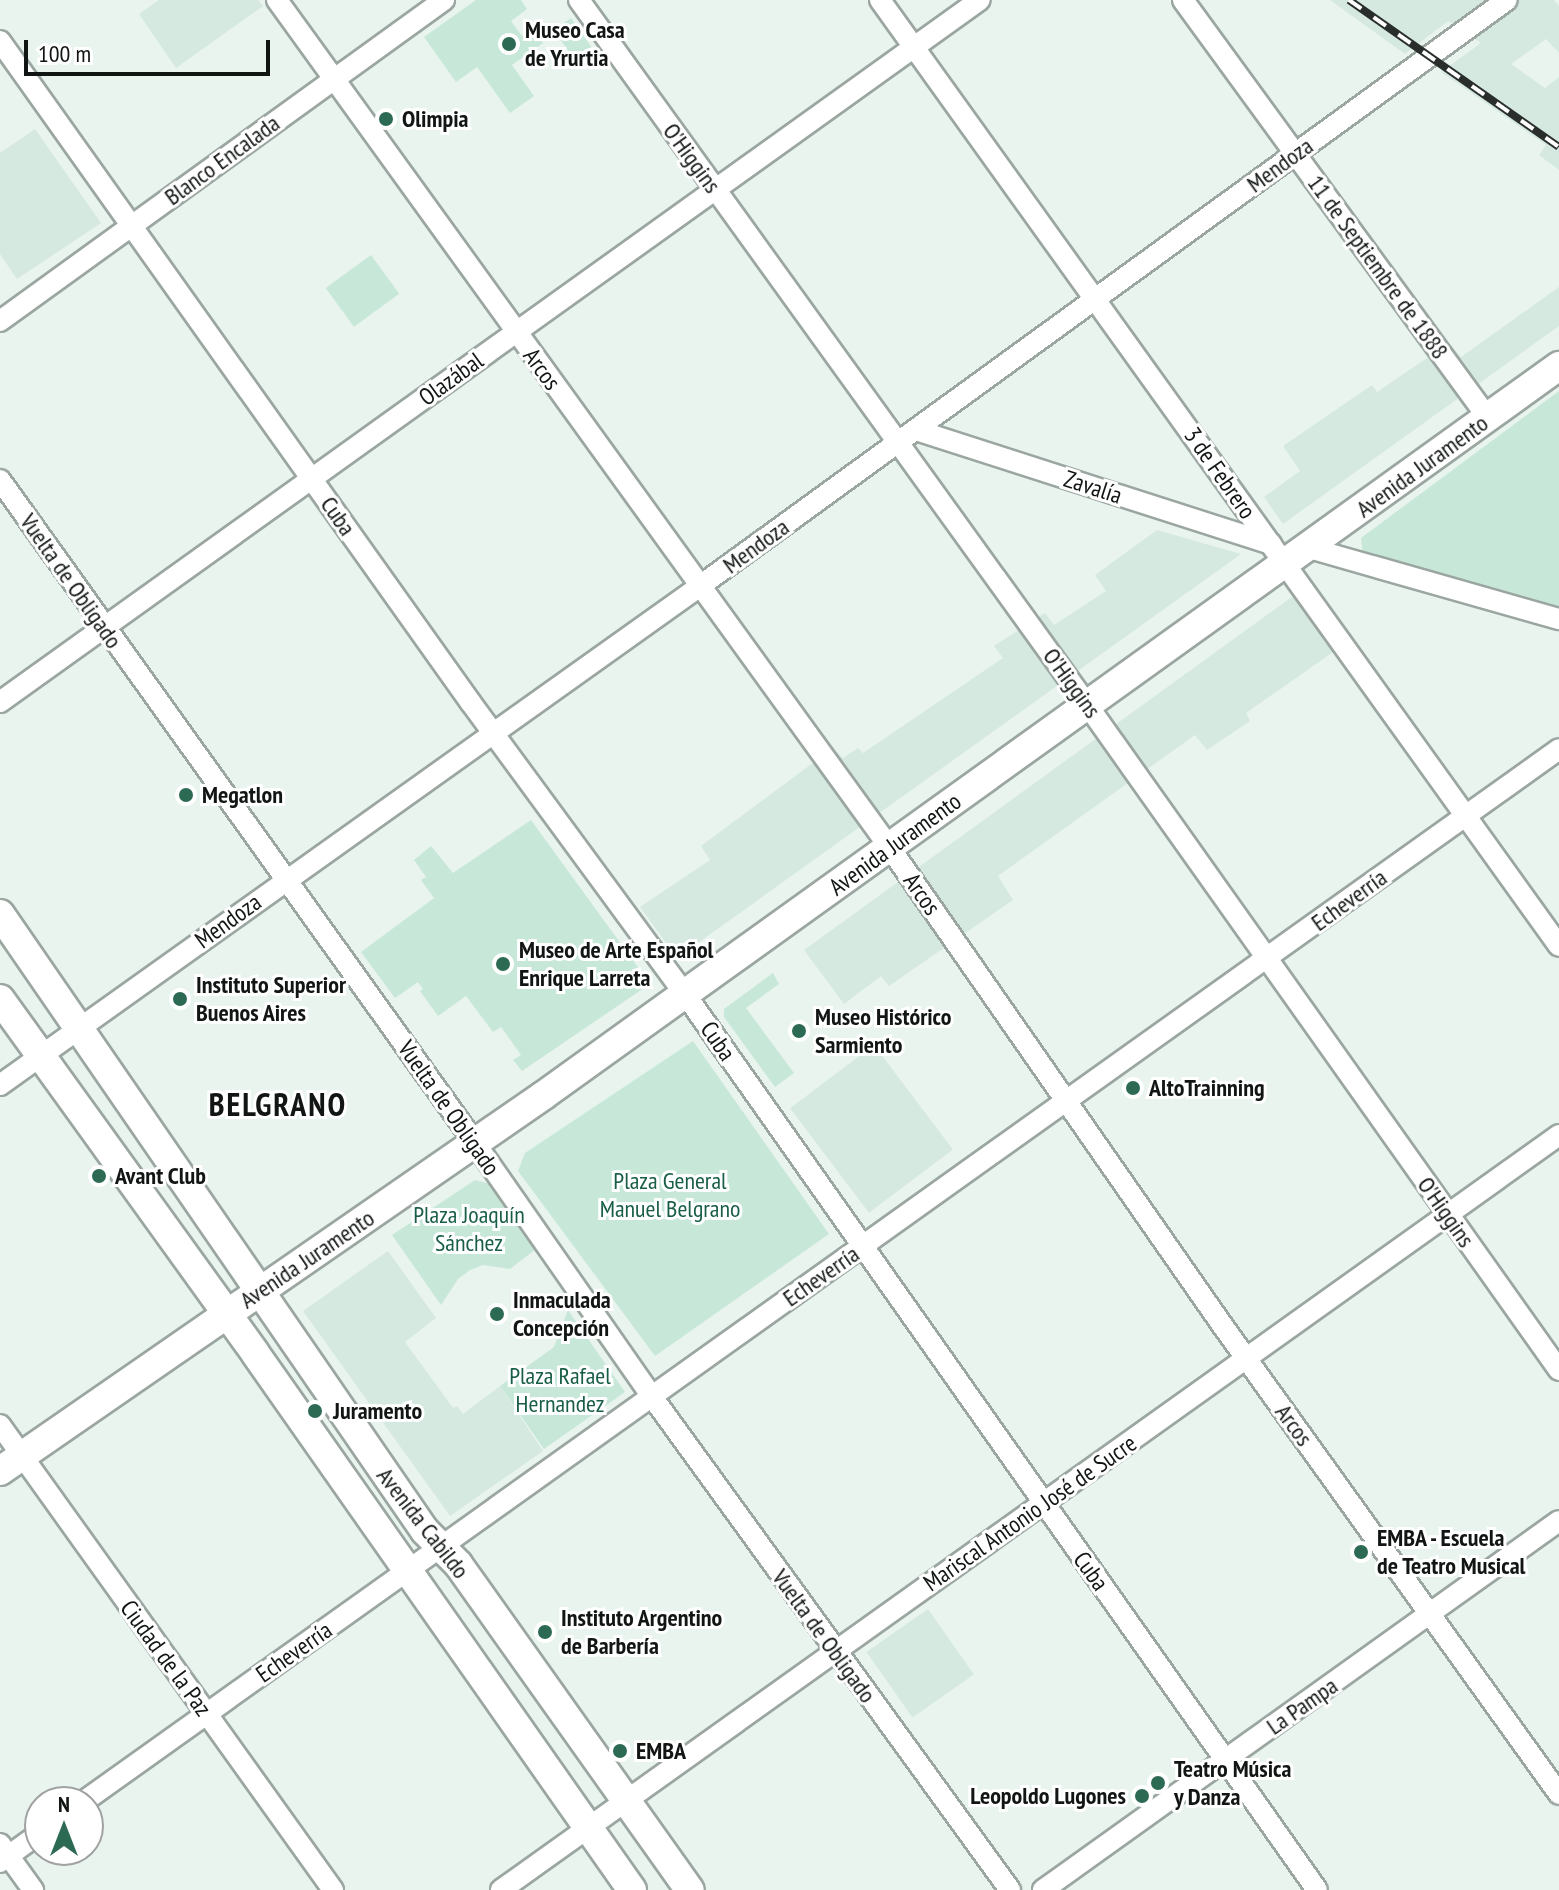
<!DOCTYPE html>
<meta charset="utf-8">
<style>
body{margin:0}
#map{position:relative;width:1559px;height:1890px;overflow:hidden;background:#e9f4ef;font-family:"PT Sans Narrow",sans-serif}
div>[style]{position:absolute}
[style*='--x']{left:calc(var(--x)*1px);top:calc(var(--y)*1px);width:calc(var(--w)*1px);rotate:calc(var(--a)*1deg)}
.built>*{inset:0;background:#d5e9e0;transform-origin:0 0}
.green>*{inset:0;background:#c7e7d9;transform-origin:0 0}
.roads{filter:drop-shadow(2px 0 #9ba6a1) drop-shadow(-2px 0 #9ba6a1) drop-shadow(0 2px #9ba6a1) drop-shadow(0 -2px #9ba6a1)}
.street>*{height:20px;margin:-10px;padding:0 10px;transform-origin:10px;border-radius:10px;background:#fff}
.secondary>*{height:28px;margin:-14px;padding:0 14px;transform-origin:14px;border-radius:14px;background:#fff}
.rail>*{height:8px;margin-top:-4px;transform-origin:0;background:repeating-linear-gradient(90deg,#fff 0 15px,#292e2c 0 30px);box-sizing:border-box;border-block:2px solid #292e2c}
.dots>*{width:22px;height:22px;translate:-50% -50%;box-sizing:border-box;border:4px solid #fff;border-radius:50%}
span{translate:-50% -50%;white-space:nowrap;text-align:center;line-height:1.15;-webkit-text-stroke:6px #fff;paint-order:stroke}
.poi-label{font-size:24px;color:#111513;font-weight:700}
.left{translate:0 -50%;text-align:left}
.right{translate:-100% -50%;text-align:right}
.street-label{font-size:24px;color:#111513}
.park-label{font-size:24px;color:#185d47}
.district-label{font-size:32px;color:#111513;font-weight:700;letter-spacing:2px}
.north{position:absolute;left:24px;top:1786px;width:80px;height:80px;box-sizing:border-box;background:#fff;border:2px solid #a0a1a1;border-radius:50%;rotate:0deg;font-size:22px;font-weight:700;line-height:32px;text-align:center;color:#111513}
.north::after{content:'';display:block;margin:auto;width:28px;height:36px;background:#2d6a54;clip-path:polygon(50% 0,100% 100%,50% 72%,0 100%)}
.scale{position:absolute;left:24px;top:40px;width:246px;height:36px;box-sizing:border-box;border:4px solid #111513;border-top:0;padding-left:10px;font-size:24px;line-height:28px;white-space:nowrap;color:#111513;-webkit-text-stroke:6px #fff;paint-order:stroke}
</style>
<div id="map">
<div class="built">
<i style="clip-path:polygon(159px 0,258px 0,263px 6px,176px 68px,139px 14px)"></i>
<i style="clip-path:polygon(1330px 0,1554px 0,1559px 6px,1559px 53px,1546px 39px,1511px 64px,1545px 88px,1559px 77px,1559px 170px,1539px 155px,1546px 145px,1441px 72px,1481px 43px,1448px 21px,1405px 54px)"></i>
<i style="clip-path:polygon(35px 129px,101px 223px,17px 279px,0 254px,0 153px)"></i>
<i style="clip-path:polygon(1559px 287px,1559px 326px,1283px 524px,1264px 497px,1300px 471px,1283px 446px,1372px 385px,1377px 392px,1449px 343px,1461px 357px)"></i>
<i style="clip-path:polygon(1157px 530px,1241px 554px,677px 958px,640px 907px,710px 860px,701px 846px,833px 748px,843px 758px,858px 748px,863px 753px,1003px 658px,994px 646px,1045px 613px,1054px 625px,1106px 591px,1095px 575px)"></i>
<i style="clip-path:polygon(1296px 594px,1336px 650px,1246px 713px,1250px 721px,1207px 750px,1195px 735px,998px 876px,1013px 900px,889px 986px,881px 976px,844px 1004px,804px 950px)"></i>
<i style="left:874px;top:1045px;width:131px;height:105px;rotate:53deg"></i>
<i style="clip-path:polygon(388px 1251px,436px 1318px,405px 1342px,453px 1408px,457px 1406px,463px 1414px,500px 1386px,543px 1451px,450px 1516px,303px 1311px)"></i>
<i style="left:928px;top:1609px;width:80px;height:75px;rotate:55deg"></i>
</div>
<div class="green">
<i style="clip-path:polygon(476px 0,521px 0,527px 9px,511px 21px,522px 36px,532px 29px,543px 43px,512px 65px,534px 96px,510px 113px,477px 67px,456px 82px,424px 37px)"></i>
<i style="left:571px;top:18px;width:42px;height:21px;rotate:55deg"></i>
<i style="left:371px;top:255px;width:48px;height:56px;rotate:54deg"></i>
<i style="clip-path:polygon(1559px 391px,1559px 609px,1363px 554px,1361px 538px)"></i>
<i style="clip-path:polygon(531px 820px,645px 977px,644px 988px,522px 1071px,513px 1060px,521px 1055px,501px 1027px,493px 1032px,466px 996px,438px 1016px,420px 991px,423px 989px,418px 982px,395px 998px,361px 952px,434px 898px,421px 880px,426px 877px,414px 860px,431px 846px,453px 873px)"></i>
<i style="clip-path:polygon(773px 973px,779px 984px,746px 1008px,794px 1073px,775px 1087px,724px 1017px,724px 1009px)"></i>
<i style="clip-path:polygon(693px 1041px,829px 1234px,655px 1356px,518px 1171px,525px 1153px)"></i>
<i style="clip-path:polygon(475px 1180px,490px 1184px,536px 1249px,510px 1269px,483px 1265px,470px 1270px,458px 1279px,441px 1305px,392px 1235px)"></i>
<i style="clip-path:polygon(568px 1310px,625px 1392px,544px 1449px,500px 1386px,554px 1347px)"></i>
</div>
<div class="roads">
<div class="street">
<i style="--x:277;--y:0;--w:1046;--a:54.14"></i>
<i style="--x:890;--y:848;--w:578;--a:55.15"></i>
<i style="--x:1220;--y:1322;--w:581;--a:54.31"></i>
<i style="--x:579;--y:0;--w:870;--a:54.21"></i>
<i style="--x:1088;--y:706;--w:814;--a:54.65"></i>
<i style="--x:880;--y:0;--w:1164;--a:54.33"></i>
<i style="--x:1183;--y:0;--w:517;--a:53.88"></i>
<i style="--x:0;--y:41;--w:812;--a:54.57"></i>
<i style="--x:471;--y:703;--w:361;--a:53.7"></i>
<i style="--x:685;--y:994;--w:1096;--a:54.8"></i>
<i style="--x:0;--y:321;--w:548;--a:-35.87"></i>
<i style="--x:916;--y:430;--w:373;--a:17.8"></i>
<i style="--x:0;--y:480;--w:816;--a:54.38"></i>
<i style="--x:475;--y:1143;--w:311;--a:55.1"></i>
<i style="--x:653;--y:1398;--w:608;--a:54.03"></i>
<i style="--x:1309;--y:548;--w:260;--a:15.9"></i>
<i style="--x:0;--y:702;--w:1205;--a:-35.62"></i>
<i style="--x:0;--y:1085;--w:860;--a:-35.48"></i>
<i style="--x:700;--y:586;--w:997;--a:-35.99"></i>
<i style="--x:0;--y:1425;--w:572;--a:54.39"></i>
<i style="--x:83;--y:1802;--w:1813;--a:-35.5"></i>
<i style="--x:0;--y:1844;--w:57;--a:54.3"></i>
<i style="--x:0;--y:1862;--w:49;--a:-35.9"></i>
<i style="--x:501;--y:1890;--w:1300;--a:-35.51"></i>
<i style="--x:1043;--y:1890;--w:634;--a:-35.57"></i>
</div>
<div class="secondary">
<i style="--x:0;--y:914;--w:749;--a:55.44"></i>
<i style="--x:425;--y:1531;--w:47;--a:45"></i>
<i style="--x:458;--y:1564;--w:400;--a:54.6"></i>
<i style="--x:0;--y:999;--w:436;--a:54.2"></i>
<i style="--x:255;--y:1353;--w:656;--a:54.93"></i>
<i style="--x:0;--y:1471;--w:661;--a:-34.65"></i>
<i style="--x:544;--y:1095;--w:1250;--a:-35.69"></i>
</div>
</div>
<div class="rail">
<i style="--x:1349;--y:0;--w:256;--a:35"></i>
</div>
<div class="dots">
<i style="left:509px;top:44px;background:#2d6a54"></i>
<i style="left:386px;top:119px;background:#2d6a54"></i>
<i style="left:186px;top:795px;background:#2d6a54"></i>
<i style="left:503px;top:964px;background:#2d6a54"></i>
<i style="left:180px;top:999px;background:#2d6a54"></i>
<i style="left:799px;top:1031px;background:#2d6a54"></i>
<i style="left:1133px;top:1088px;background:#2d6a54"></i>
<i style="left:99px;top:1176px;background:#2d6a54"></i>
<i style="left:497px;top:1314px;background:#2d6a54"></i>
<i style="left:315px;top:1411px;background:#2d6a54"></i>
<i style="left:1361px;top:1552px;background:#2d6a54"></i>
<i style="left:545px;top:1632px;background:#2d6a54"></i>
<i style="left:620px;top:1751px;background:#2d6a54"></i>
<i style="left:1158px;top:1783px;background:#2d6a54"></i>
<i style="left:1142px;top:1796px;background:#2d6a54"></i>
</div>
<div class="poi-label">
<span class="left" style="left:525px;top:44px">Museo Casa<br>de Yrurtia</span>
<span class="left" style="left:402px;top:119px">Olimpia</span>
<span class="left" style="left:202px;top:795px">Megatlon</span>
<span class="left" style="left:519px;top:964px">Museo de Arte Español<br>Enrique Larreta</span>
<span class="left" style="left:196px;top:999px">Instituto Superior<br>Buenos Aires</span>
<span class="left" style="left:815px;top:1031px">Museo Histórico<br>Sarmiento</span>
<span class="left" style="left:1149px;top:1088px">AltoTrainning</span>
<span class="left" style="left:115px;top:1176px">Avant Club</span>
<span class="left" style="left:513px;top:1314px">Inmaculada<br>Concepción</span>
<span class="left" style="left:333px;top:1411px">Juramento</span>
<span class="left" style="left:1377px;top:1552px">EMBA - Escuela<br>de Teatro Musical</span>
<span class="left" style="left:561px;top:1632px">Instituto Argentino<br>de Barbería</span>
<span class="left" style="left:636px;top:1751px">EMBA</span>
<span class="left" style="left:1174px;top:1783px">Teatro Música<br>y Danza</span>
<span class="right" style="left:1126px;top:1796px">Leopoldo Lugones</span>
</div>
<div class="street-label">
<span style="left:692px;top:158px;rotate:54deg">O'Higgins</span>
<span style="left:222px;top:160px;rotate:-36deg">Blanco Encalada</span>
<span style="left:1280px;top:165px;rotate:-36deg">Mendoza</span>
<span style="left:1378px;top:267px;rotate:54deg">11 de Septiembre de 1888</span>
<span style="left:542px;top:369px;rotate:54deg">Arcos</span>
<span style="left:451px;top:379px;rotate:-36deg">Olazábal</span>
<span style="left:1422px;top:466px;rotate:-36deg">Avenida Juramento</span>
<span style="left:1220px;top:473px;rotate:55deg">3 de Febrero</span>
<span style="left:1093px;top:487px;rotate:18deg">Zavalía</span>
<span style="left:338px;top:516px;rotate:55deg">Cuba</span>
<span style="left:756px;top:546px;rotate:-36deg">Mendoza</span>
<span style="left:71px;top:581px;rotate:55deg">Vuelta de Obligado</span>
<span style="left:1072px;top:683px;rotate:54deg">O'Higgins</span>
<span style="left:895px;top:844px;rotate:-36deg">Avenida Juramento</span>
<span style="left:922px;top:894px;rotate:55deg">Arcos</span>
<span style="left:1349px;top:900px;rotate:-36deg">Echeverría</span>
<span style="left:228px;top:921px;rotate:-36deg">Mendoza</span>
<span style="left:718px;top:1041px;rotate:55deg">Cuba</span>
<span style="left:449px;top:1108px;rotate:55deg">Vuelta de Obligado</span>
<span style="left:1446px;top:1212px;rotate:55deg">O'Higgins</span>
<span style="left:307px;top:1259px;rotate:-34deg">Avenida Juramento</span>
<span style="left:821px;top:1276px;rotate:-35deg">Echeverría</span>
<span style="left:1294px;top:1425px;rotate:54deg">Arcos</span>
<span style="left:1030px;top:1513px;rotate:-35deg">Mariscal Antonio José de Sucre</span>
<span style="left:423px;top:1523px;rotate:52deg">Avenida Cabildo</span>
<span style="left:1091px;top:1571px;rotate:54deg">Cuba</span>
<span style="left:824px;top:1636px;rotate:54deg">Vuelta de Obligado</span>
<span style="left:294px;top:1652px;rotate:-35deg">Echeverría</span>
<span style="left:166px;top:1658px;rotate:54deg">Ciudad de la Paz</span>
<span style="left:1302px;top:1706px;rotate:-35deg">La Pampa</span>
</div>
<div class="park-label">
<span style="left:670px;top:1195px">Plaza General<br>Manuel Belgrano</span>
<span style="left:469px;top:1229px">Plaza Joaquín<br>Sánchez</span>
<span style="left:560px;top:1390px">Plaza Rafael<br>Hernandez</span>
</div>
<div class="district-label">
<span style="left:278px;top:1104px">BELGRANO</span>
</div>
<div class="north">N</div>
<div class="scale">100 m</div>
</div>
